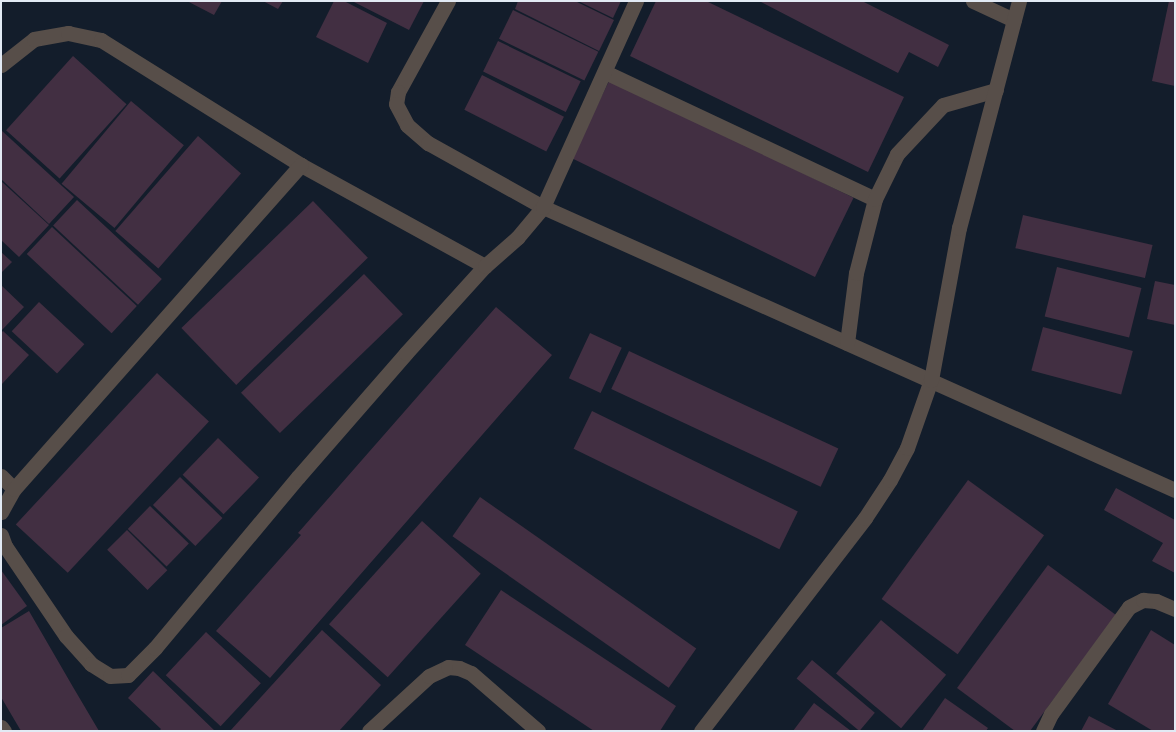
<!DOCTYPE html>
<style>
body{margin:0}
#map{position:relative;width:1176px;height:732px;overflow:hidden;background:#131d2b;font-family:"Golos Text",sans-serif}
div>[style]{position:absolute}
[style*='--x']{left:calc(var(--x)*1px);top:calc(var(--y)*1px);width:calc(var(--w)*1px);rotate:calc(var(--a)*1deg)}
.building>*{inset:0;background:#422f42;transform-origin:0 0}
.minor>*{height:15px;margin:-7.5px;padding:0 7.5px;transform-origin:7.5px;border-radius:7.5px;background:#574e49}
span{translate:-50% -50%;white-space:nowrap;text-align:center;line-height:1.15;-webkit-text-stroke:4.5px #0a1421;paint-order:stroke}
.frame{position:absolute;inset:0;border:2px solid #e2eaf4;pointer-events:none}
</style>
<div id="map">
<div class="building">
<i style="clip-path:polygon(187px 1px,222px 1px,214px 15px)"></i>
<i style="clip-path:polygon(263px 1px,283px 1px,278px 9px)"></i>
<i style="clip-path:polygon(334px 1px,344px 1px,387px 23px,368px 63px,316px 37px)"></i>
<i style="clip-path:polygon(352px 1px,424px 1px,409px 30px)"></i>
<i style="clip-path:polygon(518px 1px,575px 1px,614px 20px,599px 51px,515px 9px)"></i>
<i style="clip-path:polygon(578px 1px,621px 1px,613px 18px)"></i>
<i style="clip-path:polygon(656px 1px,706px 1px,904px 97px,868px 172px,630px 56px)"></i>
<i style="clip-path:polygon(759px 1px,862px 1px,949px 45px,938px 67px,909px 52px,898px 73px)"></i>
<i style="clip-path:polygon(1169px 1px,1175px 1px,1175px 86px,1152px 81px)"></i>
<i style="left:513px;top:10px;width:95px;height:32px;rotate:26deg"></i>
<i style="left:498px;top:41px;width:92px;height:34px;rotate:26deg"></i>
<i style="left:73px;top:56px;width:72px;height:100px;rotate:42deg"></i>
<i style="left:482px;top:75px;width:92px;height:39px;rotate:27deg"></i>
<i style="left:610px;top:79px;width:271px;height:88px;rotate:26deg"></i>
<i style="left:131px;top:101px;width:69px;height:108px;rotate:40deg"></i>
<i style="clip-path:polygon(1px 130px,74px 197px,49px 224px,1px 179px)"></i>
<i style="left:198px;top:136px;width:57px;height:126px;rotate:41deg"></i>
<i style="clip-path:polygon(1px 181px,49px 225px,19px 257px,1px 240px)"></i>
<i style="left:77px;top:200px;width:116px;height:35px;rotate:43deg"></i>
<i style="left:313px;top:201px;width:79px;height:183px;rotate:46deg"></i>
<i style="left:1023px;top:215px;width:133px;height:34px;rotate:13deg"></i>
<i style="left:52px;top:227px;width:116px;height:37px;rotate:43deg"></i>
<i style="clip-path:polygon(1px 252px,12px 262px,1px 273px)"></i>
<i style="left:1057px;top:267px;width:87px;height:51px;rotate:14deg"></i>
<i style="left:364px;top:274px;width:56px;height:171px;rotate:46deg"></i>
<i style="clip-path:polygon(1155px 281px,1175px 285px,1175px 325px,1147px 319px)"></i>
<i style="clip-path:polygon(1px 285px,24px 307px,1px 331px)"></i>
<i style="left:39px;top:302px;width:62px;height:40px;rotate:43deg"></i>
<i style="clip-path:polygon(496px 307px,552px 355px,270px 678px,216px 631px,301px 535px,298px 533px)"></i>
<i style="left:1043px;top:327px;width:93px;height:45px;rotate:15deg"></i>
<i style="clip-path:polygon(3px 331px,29px 355px,1px 385px,1px 333px)"></i>
<i style="left:590px;top:333px;width:35px;height:50px;rotate:25deg"></i>
<i style="left:629px;top:351px;width:231px;height:42px;rotate:25deg"></i>
<i style="left:157px;top:373px;width:71px;height:207px;rotate:43deg"></i>
<i style="left:592px;top:411px;width:229px;height:42px;rotate:26deg"></i>
<i style="left:218px;top:438px;width:57px;height:51px;rotate:44deg"></i>
<i style="left:180px;top:477px;width:59px;height:39px;rotate:44deg"></i>
<i style="left:968px;top:480px;width:94px;height:147px;rotate:36deg"></i>
<i style="clip-path:polygon(1116px 488px,1175px 520px,1175px 573px,1152px 561px,1163px 543px,1104px 510px)"></i>
<i style="left:480px;top:497px;width:264px;height:48px;rotate:35deg"></i>
<i style="left:150px;top:506px;width:54px;height:32px;rotate:44deg"></i>
<i style="left:422px;top:521px;width:79px;height:139px;rotate:42deg"></i>
<i style="left:127px;top:530px;width:57px;height:28px;rotate:45deg"></i>
<i style="clip-path:polygon(1048px 565px,1116px 615px,1030px 731px,1015px 731px,957px 688px)"></i>
<i style="clip-path:polygon(1px 570px,27px 606px,1px 625px)"></i>
<i style="clip-path:polygon(501px 590px,676px 706px,660px 731px,594px 731px,465px 645px)"></i>
<i style="clip-path:polygon(29px 611px,73px 687px,99px 731px,21px 731px,1px 697px,1px 628px)"></i>
<i style="left:881px;top:620px;width:85px;height:70px;rotate:40deg"></i>
<i style="clip-path:polygon(322px 630px,381px 685px,339px 731px,230px 731px)"></i>
<i style="clip-path:polygon(1151px 630px,1175px 645px,1175px 731px,1153px 731px,1108px 704px)"></i>
<i style="left:206px;top:632px;width:75px;height:59px;rotate:43deg"></i>
<i style="left:812px;top:660px;width:82px;height:24px;rotate:40deg"></i>
<i style="clip-path:polygon(153px 671px,215px 731px,159px 731px,161px 729px,128px 698px)"></i>
<i style="clip-path:polygon(945px 698px,988px 728px,986px 731px,922px 731px)"></i>
<i style="clip-path:polygon(814px 703px,851px 731px,793px 731px)"></i>
<i style="clip-path:polygon(1089px 716px,1118px 731px,1081px 731px)"></i>
</div>
<div class="minor">
<i style="--x:448;--y:1;--w:104;--a:118.8"></i>
<i style="--x:398;--y:92;--w:12;--a:99"></i>
<i style="--x:396;--y:104;--w:24;--a:62"></i>
<i style="--x:407;--y:125;--w:28;--a:41"></i>
<i style="--x:428;--y:143;--w:132;--a:29.1"></i>
<i style="--x:543;--y:207;--w:692;--a:24.12"></i>
<i style="--x:973;--y:1;--w:45;--a:24.9"></i>
<i style="--x:1;--y:65;--w:42;--a:-38.2"></i>
<i style="--x:34;--y:39;--w:35;--a:-10"></i>
<i style="--x:68;--y:33;--w:34;--a:12"></i>
<i style="--x:101;--y:40;--w:236;--a:32"></i>
<i style="--x:301;--y:165;--w:210;--a:28.8"></i>
<i style="--x:605;--y:72;--w:298;--a:25.2"></i>
<i style="--x:847;--y:343;--w:71;--a:-82.7"></i>
<i style="--x:856;--y:273;--w:76;--a:-75.6"></i>
<i style="--x:875;--y:199;--w:50;--a:-63.9"></i>
<i style="--x:897;--y:154;--w:67;--a:-46.8"></i>
<i style="--x:943;--y:105;--w:55;--a:-15.8"></i>
<i style="--x:1;--y:476;--w:18;--a:45"></i>
<i style="--x:1;--y:512;--w:26;--a:-61"></i>
<i style="--x:14;--y:489;--w:433;--a:-48.5"></i>
<i style="--x:1;--y:535;--w:12;--a:70"></i>
<i style="--x:5;--y:546;--w:109;--a:55.9"></i>
<i style="--x:66;--y:636;--w:38;--a:48"></i>
<i style="--x:91;--y:664;--w:22;--a:32"></i>
<i style="--x:110;--y:676;--w:18;--a:-3"></i>
<i style="--x:128;--y:675;--w:38;--a:-45"></i>
<i style="--x:155;--y:648;--w:223;--a:-50.1"></i>
<i style="--x:298;--y:477;--w:164;--a:-48.9"></i>
<i style="--x:406;--y:353;--w:118;--a:-47.8"></i>
<i style="--x:485;--y:266;--w:43;--a:-41.2"></i>
<i style="--x:517;--y:238;--w:40;--a:-50"></i>
<i style="--x:543;--y:207;--w:226;--a:-65.7"></i>
<i style="--x:1;--y:727;--w:5;--a:53"></i>
<i style="--x:369;--y:731;--w:81;--a:-42.5"></i>
<i style="--x:429;--y:676;--w:21;--a:-25"></i>
<i style="--x:448;--y:667;--w:11;--a:5"></i>
<i style="--x:459;--y:668;--w:13;--a:23"></i>
<i style="--x:471;--y:673;--w:89;--a:40.9"></i>
<i style="--x:701;--y:731;--w:269;--a:-52.4"></i>
<i style="--x:865;--y:518;--w:45;--a:-56.7"></i>
<i style="--x:890;--y:480;--w:36;--a:-62"></i>
<i style="--x:907;--y:448;--w:72;--a:-70.6"></i>
<i style="--x:931;--y:380;--w:155;--a:-79.6"></i>
<i style="--x:959;--y:228;--w:235;--a:-75.2"></i>
<i style="--x:1043;--y:731;--w:19;--a:-65"></i>
<i style="--x:1051;--y:714;--w:132;--a:-53.9"></i>
<i style="--x:1129;--y:607;--w:16;--a:-27"></i>
<i style="--x:1143;--y:600;--w:13;--a:4"></i>
<i style="--x:1156;--y:601;--w:21;--a:23"></i>
</div>
<div class="frame"></div>
</div>
